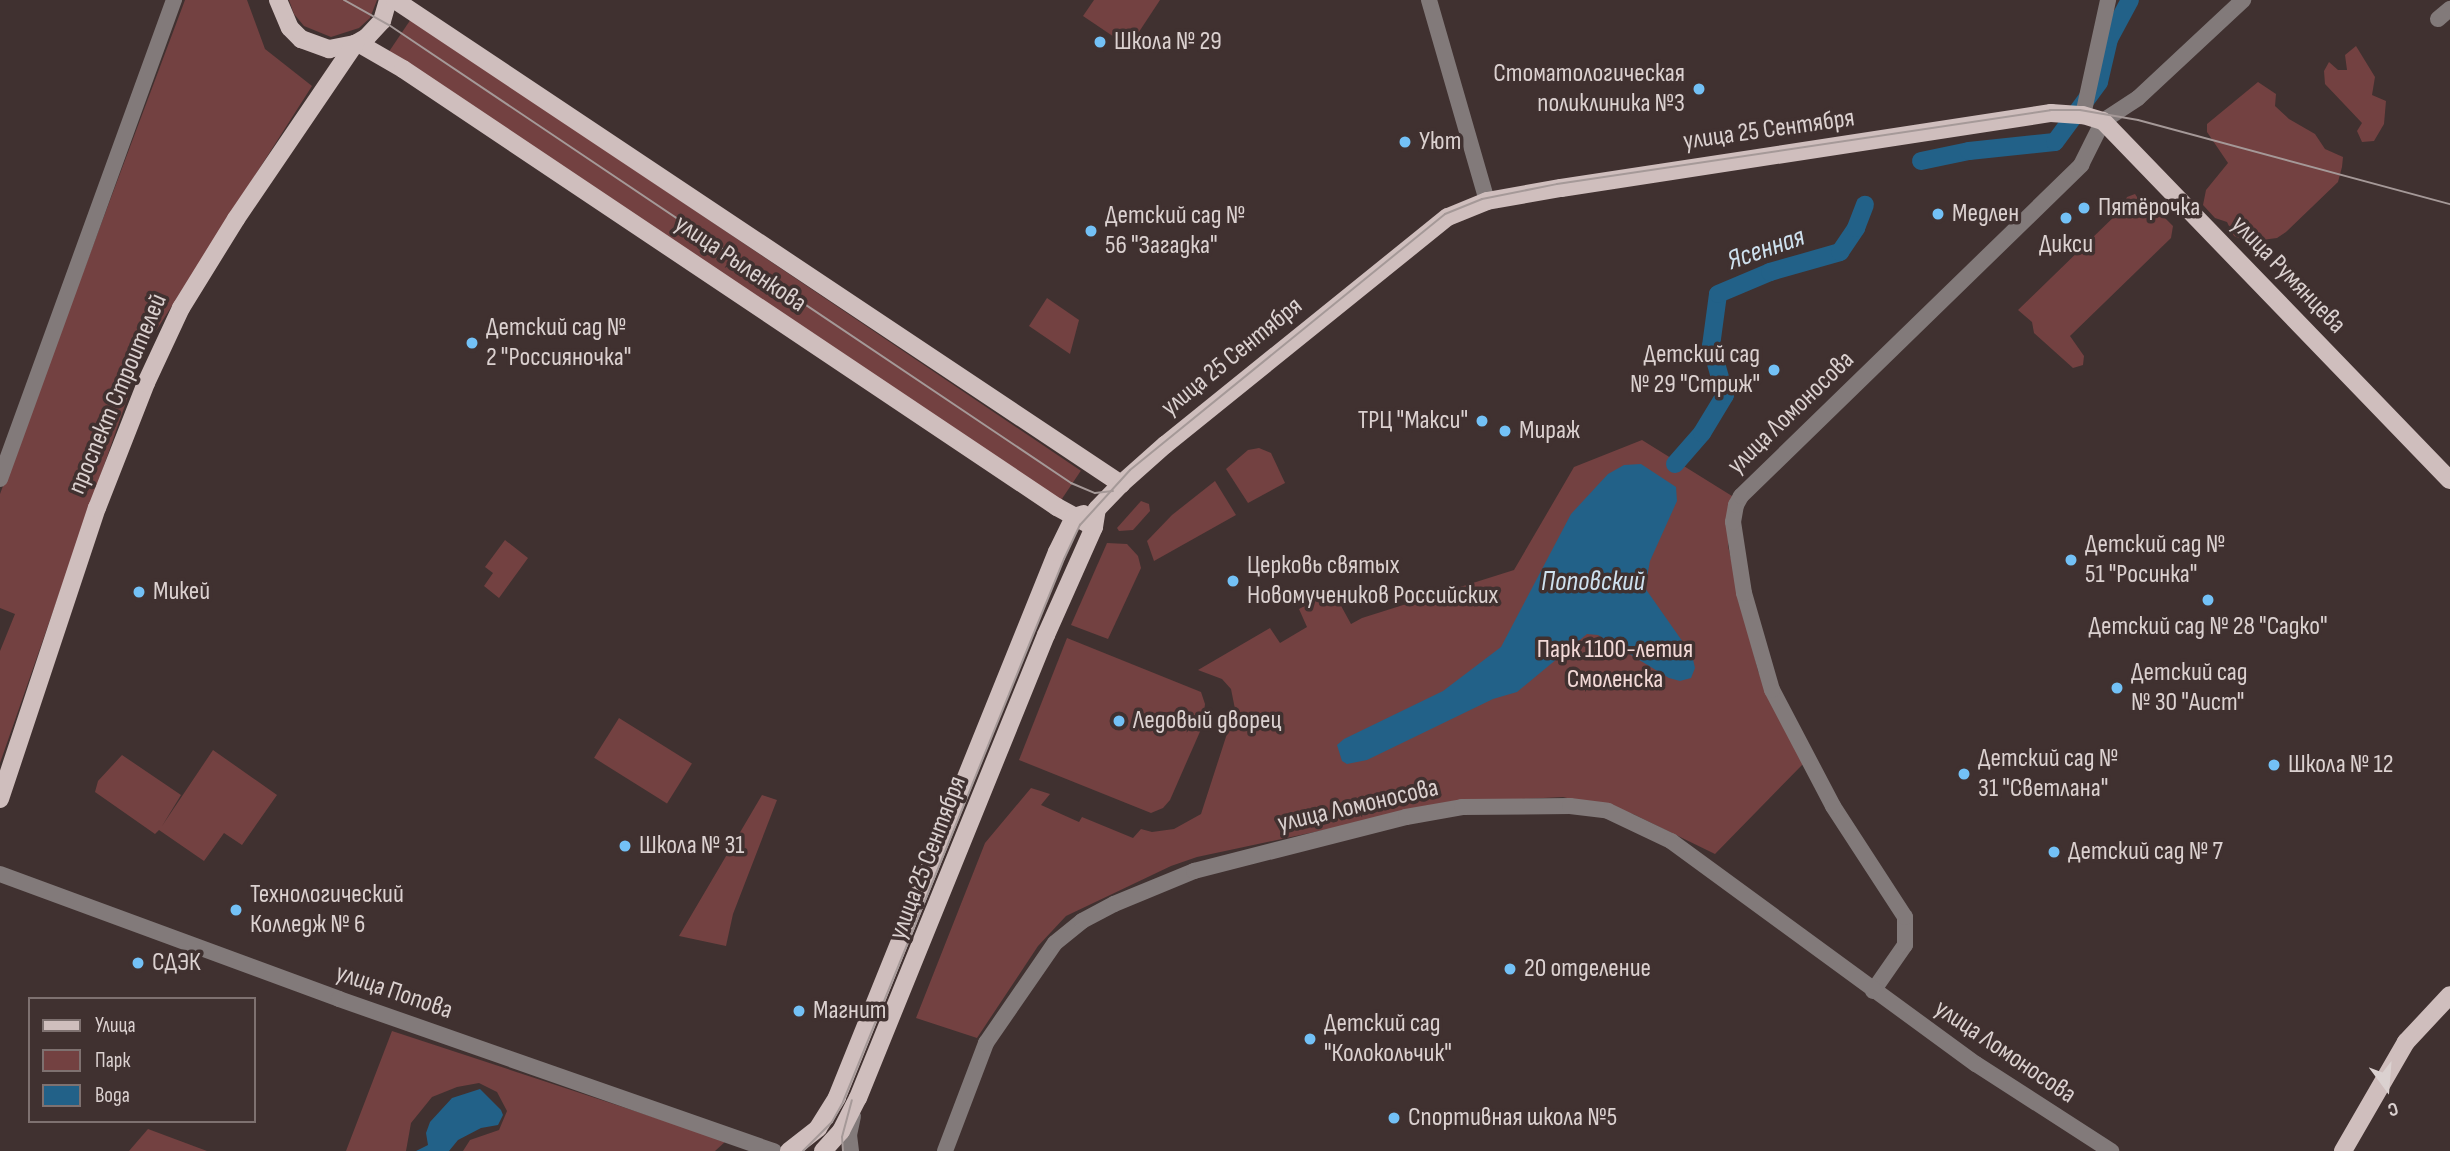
<!DOCTYPE html>
<meta charset="utf-8">
<style>
body{margin:0}
#map{position:relative;width:2450px;height:1151px;overflow:hidden;background:#403130;font-family:"Sofia Sans Condensed",sans-serif}
div>[style]{position:absolute}
[style*='--x']{left:calc(var(--x)*1px);top:calc(var(--y)*1px);width:calc(var(--w)*1px);rotate:calc(var(--a)*1deg)}
.green>*{inset:0;background:#734141;transform-origin:0 0}
.water>*{inset:0;background:#226188}
.river>*{height:18px;margin:-9px;padding:0 9px;transform-origin:9px;border-radius:9px;background:#226188}
.minor>*{height:16px;margin:-8px;padding:0 8px;transform-origin:8px;border-radius:8px;background:#827a7a}
.major>*{height:18px;margin:-9px;padding:0 9px;transform-origin:9px;border-radius:9px;background:#cfbebd}
.tram>*{height:2px;margin:-1px;padding:0 1px;transform-origin:1px;border-radius:1px;background:#a59998}
.dots>*{width:19px;height:19px;translate:-50% -50%;box-sizing:border-box;border:4px solid #403130;border-radius:50%}
span{translate:-50% -50%;white-space:nowrap;text-align:center;line-height:1.15;-webkit-text-stroke:7px #403130;paint-order:stroke}
.poi-label{font-size:26px;color:#dbd1d0}
.left{translate:0 -50%;text-align:left}
.right{translate:-100% -50%;text-align:right}
.street-label{font-size:26px;color:#dbd1d0}
.park-label{font-size:26px;color:#f2d9d7}
.water-label{font-size:28px;color:#cee1ef;font-style:italic}
.legend{position:absolute;left:28px;top:997px;width:228px;height:126px;box-sizing:border-box;background:#403130;border:2px solid #7e7170;margin:0;padding:9px 12px;list-style:none;font-size:21px;color:#dbd1d0}
.legend li{display:flex;align-items:center;gap:14px;height:35px}
.legend b{width:35px;border:2px solid #7e7170}
.north{position:absolute;left:2352px;top:1053px;width:70px;height:70px;-webkit-text-stroke:5px #403130;paint-order:stroke;rotate:164deg;font-size:19px;font-weight:700;line-height:28px;text-align:center;color:#dbd1d0}
.north::after{content:'';display:block;margin:auto;width:24px;height:32px;background:#dbd1d0;clip-path:polygon(50% 0,100% 100%,50% 72%,0 100%)}
</style>
<div id="map">
<div class="green">
<i style="clip-path:polygon(185px 0,247px 0,265px 49px,312px 86px,145px 348px,0 763px,0 651px,15px 614px,0 608px,0 494px)"></i>
<i style="clip-path:polygon(289px 0,377px 0,370px 18px,359px 28px,331px 37px,304px 26px,294px 14px)"></i>
<i style="clip-path:polygon(1094px 0,1160px 0,1129px 47px,1083px 16px)"></i>
<i style="left:411px;top:19px;width:808px;height:41px;rotate:34deg"></i>
<i style="clip-path:polygon(2356px 46px,2375px 77px,2372px 95px,2386px 101px,2384px 124px,2374px 141px,2362px 142px,2357px 131px,2362px 123px,2325px 84px,2324px 71px,2329px 62px,2338px 70px,2347px 70px,2345px 55px)"></i>
<i style="clip-path:polygon(2258px 82px,2276px 94px,2275px 106px,2289px 119px,2315px 134px,2325px 149px,2343px 157px,2342px 167px,2338px 182px,2286px 232px,2277px 238px,2247px 242px,2234px 236px,2227px 222px,2215px 218px,2203px 205px,2206px 190px,2228px 163px,2207px 132px,2207px 124px)"></i>
<i style="clip-path:polygon(2135px 194px,2143px 206px,2158px 211px,2173px 226px,2171px 238px,2070px 336px,2084px 356px,2083px 365px,2073px 368px,2034px 333px,2032px 322px,2018px 310px,2122px 209px,2127px 197px)"></i>
<i style="clip-path:polygon(1047px 298px,1079px 320px,1070px 354px,1029px 326px)"></i>
<i style="clip-path:polygon(1642px 440px,1732px 496px,1728px 546px,1758px 671px,1804px 763px,1715px 854px,1633px 814px,1563px 797px,1464px 802px,1404px 813px,1197px 857px,1171px 866px,1066px 916px,1038px 946px,977px 1038px,916px 1018px,985px 843px,1031px 788px,1050px 794px,1041px 805px,1079px 822px,1082px 817px,1133px 838px,1141px 829px,1152px 832px,1174px 829px,1201px 814px,1235px 709px,1231px 689px,1222px 679px,1198px 670px,1270px 628px,1280px 643px,1307px 627px,1299px 609px,1327px 594px,1334px 593px,1351px 624px,1362px 618px,1514px 570px,1574px 467px)"></i>
<i style="clip-path:polygon(1259px 448px,1271px 453px,1285px 483px,1248px 503px,1226px 469px,1248px 450px)"></i>
<i style="clip-path:polygon(1215px 481px,1236px 515px,1154px 561px,1147px 541px,1172px 515px)"></i>
<i style="clip-path:polygon(1141px 501px,1149px 504px,1150px 511px,1133px 530px,1119px 531px,1117px 528px)"></i>
<i style="clip-path:polygon(505px 540px,528px 558px,499px 598px,484px 586px,493px 573px,485px 567px)"></i>
<i style="clip-path:polygon(1107px 543px,1127px 544px,1138px 556px,1141px 568px,1108px 639px,1071px 625px)"></i>
<i style="clip-path:polygon(1067px 638px,1201px 692px,1205px 704px,1202px 727px,1170px 800px,1163px 808px,1151px 813px,1019px 760px)"></i>
<i style="left:619px;top:718px;width:86px;height:47px;rotate:32deg"></i>
<i style="clip-path:polygon(213px 750px,277px 795px,242px 845px,224px 833px,204px 861px,159px 830px,155px 834px,95px 792px,98px 781px,122px 755px,181px 795px,162px 826px)"></i>
<i style="clip-path:polygon(762px 795px,777px 800px,733px 914px,726px 946px,679px 936px)"></i>
<i style="clip-path:polygon(392px 1031px,726px 1141px,715px 1151px,463px 1151px,470px 1140px,499px 1130px,507px 1111px,497px 1092px,479px 1083px,457px 1087px,432px 1097px,411px 1123px,406px 1151px,346px 1151px)"></i>
<i style="clip-path:polygon(148px 1129px,207px 1151px,129px 1151px)"></i>
</div>
<div class="water">
<i style="clip-path:polygon(1641px 464px,1676px 487px,1677px 501px,1650px 561px,1645px 588px,1692px 655px,1695px 668px,1691px 678px,1680px 681px,1669px 678px,1598px 635px,1587px 634px,1517px 692px,1493px 699px,1367px 760px,1347px 764px,1342px 761px,1337px 745px,1344px 739px,1443px 691px,1501px 647px,1571px 514px,1608px 474px,1624px 465px)"></i>
<i style="clip-path:polygon(480px 1089px,501px 1110px,503px 1115px,498px 1125px,481px 1128px,458px 1140px,449px 1151px,416px 1151px,428px 1145px,426px 1133px,430px 1122px,452px 1098px)"></i>
</div>
<div class="river">
<i style="--x:1921;--y:161;--w:49;--a:-11.8"></i>
<i style="--x:1969;--y:151;--w:86;--a:-6"></i>
<i style="--x:2055;--y:142;--w:74;--a:-53.7"></i>
<i style="--x:2099;--y:82;--w:44;--a:-76.9"></i>
<i style="--x:2109;--y:39;--w:44;--a:-61.7"></i>
<i style="--x:1675;--y:464;--w:41;--a:-48.9"></i>
<i style="--x:1702;--y:433;--w:44;--a:-58.8"></i>
<i style="--x:1725;--y:395;--w:51;--a:-105.9"></i>
<i style="--x:1711;--y:346;--w:52;--a:-82.3"></i>
<i style="--x:1718;--y:294;--w:56;--a:-22.9"></i>
<i style="--x:1770;--y:272;--w:73;--a:-15.9"></i>
<i style="--x:1840;--y:252;--w:29;--a:-56"></i>
<i style="--x:1856;--y:228;--w:25;--a:-69"></i>
</div>
<div class="minor">
<i style="--x:1429;--y:0;--w:209;--a:73.9"></i>
<i style="--x:2438;--y:19;--w:16;--a:-40"></i>
<i style="--x:2083;--y:115;--w:118;--a:-77.7"></i>
<i style="--x:0;--y:479;--w:510;--a:-70.04"></i>
<i style="--x:0;--y:874;--w:361;--a:20.2"></i>
<i style="--x:339;--y:999;--w:461;--a:19.3"></i>
<i style="--x:1873;--y:991;--w:56;--a:-55.2"></i>
<i style="--x:1905;--y:945;--w:28;--a:-90"></i>
<i style="--x:1905;--y:917;--w:132;--a:-123"></i>
<i style="--x:1833;--y:806;--w:131;--a:-117.7"></i>
<i style="--x:1772;--y:690;--w:101;--a:-106.1"></i>
<i style="--x:1744;--y:593;--w:72;--a:-98.8"></i>
<i style="--x:1733;--y:522;--w:17;--a:-80"></i>
<i style="--x:1736;--y:505;--w:10;--a:-61"></i>
<i style="--x:1741;--y:496;--w:475;--a:-44.2"></i>
<i style="--x:2081;--y:165;--w:49;--a:-63.4"></i>
<i style="--x:2103;--y:121;--w:42;--a:-33.3"></i>
<i style="--x:2138;--y:98;--w:144;--a:-43"></i>
<i style="--x:851;--y:1151;--w:16;--a:-97"></i>
<i style="--x:849;--y:1135;--w:19;--a:-78"></i>
<i style="--x:945;--y:1151;--w:116;--a:-69.2"></i>
<i style="--x:986;--y:1043;--w:121;--a:-55.4"></i>
<i style="--x:1055;--y:943;--w:35;--a:-39"></i>
<i style="--x:1082;--y:921;--w:36;--a:-28"></i>
<i style="--x:1114;--y:904;--w:87;--a:-22.4"></i>
<i style="--x:1194;--y:871;--w:219;--a:-14.3"></i>
<i style="--x:1406;--y:817;--w:57;--a:-10.1"></i>
<i style="--x:1462;--y:807;--w:108;--a:-0.5"></i>
<i style="--x:1570;--y:806;--w:38;--a:7"></i>
<i style="--x:1608;--y:811;--w:70;--a:25.5"></i>
<i style="--x:1671;--y:841;--w:378;--a:36.2"></i>
<i style="--x:1976;--y:1064;--w:161;--a:32.8"></i>
</div>
<div class="major">
<i style="--x:278;--y:0;--w:30;--a:67"></i>
<i style="--x:290;--y:28;--w:16;--a:45"></i>
<i style="--x:301;--y:39;--w:30;--a:20"></i>
<i style="--x:329;--y:49;--w:26;--a:-11"></i>
<i style="--x:355;--y:44;--w:14;--a:-30"></i>
<i style="--x:367;--y:37;--w:22;--a:-47"></i>
<i style="--x:382;--y:21;--w:22;--a:-74"></i>
<i style="--x:395;--y:0;--w:873;--a:33.69"></i>
<i style="--x:358;--y:43;--w:52;--a:30"></i>
<i style="--x:403;--y:69;--w:787;--a:33.81"></i>
<i style="--x:1057;--y:507;--w:42;--a:28.4"></i>
<i style="--x:0;--y:799;--w:307;--a:-71.6"></i>
<i style="--x:97;--y:508;--w:134;--a:-68.6"></i>
<i style="--x:146;--y:383;--w:83;--a:-65"></i>
<i style="--x:181;--y:308;--w:105;--a:-58.3"></i>
<i style="--x:236;--y:219;--w:212;--a:-55.8"></i>
<i style="--x:789;--y:1151;--w:37;--a:-38"></i>
<i style="--x:818;--y:1128;--w:36;--a:-58"></i>
<i style="--x:837;--y:1097;--w:588;--a:-68.02"></i>
<i style="--x:1057;--y:552;--w:39;--a:-64"></i>
<i style="--x:1074;--y:517;--w:10;--a:-17"></i>
<i style="--x:823;--y:1151;--w:27;--a:-48"></i>
<i style="--x:841;--y:1131;--w:37;--a:-63"></i>
<i style="--x:858;--y:1098;--w:500;--a:-67.9"></i>
<i style="--x:1046;--y:635;--w:118;--a:-66"></i>
<i style="--x:1094;--y:527;--w:18;--a:-81"></i>
<i style="--x:1097;--y:509;--w:35;--a:-46"></i>
<i style="--x:1121;--y:484;--w:59;--a:-41.6"></i>
<i style="--x:1165;--y:445;--w:363;--a:-38.9"></i>
<i style="--x:1448;--y:217;--w:42;--a:-22.3"></i>
<i style="--x:1487;--y:201;--w:75;--a:-10"></i>
<i style="--x:1561;--y:188;--w:496;--a:-8.7"></i>
<i style="--x:2051;--y:113;--w:32;--a:4"></i>
<i style="--x:2083;--y:115;--w:21;--a:17"></i>
<i style="--x:2103;--y:121;--w:499;--a:46"></i>
<i style="--x:2343;--y:1151;--w:126;--a:-60"></i>
<i style="--x:2406;--y:1042;--w:64;--a:-46.9"></i>
</div>
<div class="tram">
<i style="--x:344;--y:0;--w:51;--a:29.1"></i>
<i style="--x:389;--y:25;--w:822;--a:33.88"></i>
<i style="--x:1071;--y:483;--w:26;--a:23"></i>
<i style="--x:1095;--y:493;--w:18;--a:-6"></i>
<i style="--x:803;--y:1151;--w:41;--a:-45"></i>
<i style="--x:832;--y:1122;--w:23;--a:-61"></i>
<i style="--x:843;--y:1102;--w:586;--a:-67.85"></i>
<i style="--x:1064;--y:559;--w:38;--a:-65"></i>
<i style="--x:1080;--y:525;--w:74;--a:-47.7"></i>
<i style="--x:1130;--y:470;--w:406;--a:-39.1"></i>
<i style="--x:1445;--y:214;--w:40;--a:-22"></i>
<i style="--x:1482;--y:199;--w:76;--a:-11.3"></i>
<i style="--x:1557;--y:184;--w:499;--a:-8.5"></i>
<i style="--x:2050;--y:110;--w:30;--a:0"></i>
<i style="--x:2080;--y:110;--w:59;--a:9.8"></i>
<i style="--x:2138;--y:120;--w:323;--a:15.1"></i>
<i style="--x:843;--y:1151;--w:14;--a:-94"></i>
<i style="--x:842;--y:1137;--w:38;--a:-75"></i>
</div>
<div class="dots">
<i style="left:1100px;top:42px;background:#73c1f6"></i>
<i style="left:1699px;top:89px;background:#73c1f6"></i>
<i style="left:1405px;top:142px;background:#73c1f6"></i>
<i style="left:2084px;top:208px;background:#73c1f6"></i>
<i style="left:1938px;top:214px;background:#73c1f6"></i>
<i style="left:2066px;top:218px;background:#73c1f6"></i>
<i style="left:1091px;top:231px;background:#73c1f6"></i>
<i style="left:472px;top:343px;background:#73c1f6"></i>
<i style="left:1774px;top:370px;background:#73c1f6"></i>
<i style="left:1482px;top:421px;background:#73c1f6"></i>
<i style="left:1505px;top:431px;background:#73c1f6"></i>
<i style="left:2071px;top:560px;background:#73c1f6"></i>
<i style="left:1233px;top:581px;background:#73c1f6"></i>
<i style="left:139px;top:592px;background:#73c1f6"></i>
<i style="left:2208px;top:600px;background:#73c1f6"></i>
<i style="left:2117px;top:688px;background:#73c1f6"></i>
<i style="left:1119px;top:721px;background:#73c1f6"></i>
<i style="left:2274px;top:765px;background:#73c1f6"></i>
<i style="left:1964px;top:774px;background:#73c1f6"></i>
<i style="left:625px;top:846px;background:#73c1f6"></i>
<i style="left:2054px;top:852px;background:#73c1f6"></i>
<i style="left:236px;top:910px;background:#73c1f6"></i>
<i style="left:138px;top:963px;background:#73c1f6"></i>
<i style="left:1510px;top:969px;background:#73c1f6"></i>
<i style="left:799px;top:1011px;background:#73c1f6"></i>
<i style="left:1310px;top:1039px;background:#73c1f6"></i>
<i style="left:1394px;top:1118px;background:#73c1f6"></i>
</div>
<div class="poi-label">
<span class="left" style="left:1114px;top:42px">Школа № 29</span>
<span class="right" style="left:1685px;top:89px">Стоматологическая<br>поликлиника №3</span>
<span class="left" style="left:1419px;top:142px">Уют</span>
<span class="left" style="left:2098px;top:208px">Пятёрочка</span>
<span class="left" style="left:1952px;top:214px">Медлен</span>
<span class="left" style="left:1105px;top:231px">Детский сад №<br>56 "Загадка"</span>
<span style="left:2066px;top:245px">Дикси</span>
<span class="left" style="left:486px;top:343px">Детский сад №<br>2 "Россияночка"</span>
<span class="right" style="left:1760px;top:370px">Детский сад<br>№ 29 "Стриж"</span>
<span class="right" style="left:1468px;top:421px">ТРЦ "Макси"</span>
<span class="left" style="left:1519px;top:431px">Мираж</span>
<span class="left" style="left:2085px;top:560px">Детский сад №<br>51 "Росинка"</span>
<span class="left" style="left:1247px;top:581px">Церковь святых<br>Новомучеников Российских</span>
<span class="left" style="left:153px;top:592px">Микей</span>
<span style="left:2208px;top:627px">Детский сад № 28 "Садко"</span>
<span class="left" style="left:2131px;top:688px">Детский сад<br>№ 30 "Аист"</span>
<span class="left" style="left:1133px;top:721px">Ледовый дворец</span>
<span class="left" style="left:1978px;top:774px">Детский сад №<br>31 "Светлана"</span>
<span class="left" style="left:2288px;top:765px">Школа № 12</span>
<span class="left" style="left:639px;top:846px">Школа № 31</span>
<span class="left" style="left:2068px;top:852px">Детский сад № 7</span>
<span class="left" style="left:250px;top:910px">Технологический<br>Колледж № 6</span>
<span class="left" style="left:152px;top:963px">СДЭК</span>
<span class="left" style="left:1524px;top:969px">20 отделение</span>
<span class="left" style="left:813px;top:1011px">Магнит</span>
<span class="left" style="left:1324px;top:1039px">Детский сад<br>"Колокольчик"</span>
<span class="left" style="left:1408px;top:1118px">Спортивная школа №5</span>
</div>
<div class="street-label">
<span style="left:1769px;top:130px;rotate:-8deg">улица 25 Сентября</span>
<span style="left:740px;top:264px;rotate:34deg">улица Рыленкова</span>
<span style="left:2288px;top:275px;rotate:46deg">улица Румянцева</span>
<span style="left:1232px;top:357px;rotate:-39deg">улица 25 Сентября</span>
<span style="left:118px;top:394px;rotate:-67deg">проспект Строителей</span>
<span style="left:1791px;top:413px;rotate:-44deg">улица Ломоносова</span>
<span style="left:1358px;top:806px;rotate:-13deg">улица Ломоносова</span>
<span style="left:928px;top:858px;rotate:-69deg">улица 25 Сентября</span>
<span style="left:394px;top:992px;rotate:19deg">улица Попова</span>
<span style="left:2005px;top:1052px;rotate:34deg">улица Ломоносова</span>
</div>
<div class="park-label">
<span style="left:1615px;top:665px">Парк 1100-летия<br>Смоленска</span>
</div>
<div class="water-label">
<span style="left:1766px;top:249px;rotate:-19deg">Ясенная</span>
<span style="left:1593px;top:582px">Поповский</span>
</div>
<ul class="legend">
<li><b style="height:9px;background:#cfbebd"></b>Улица</li>
<li><b style="height:19px;background:#734141"></b>Парк</li>
<li><b style="height:19px;background:#226188"></b>Вода</li>
</ul>
<div class="north">С</div>
</div>
